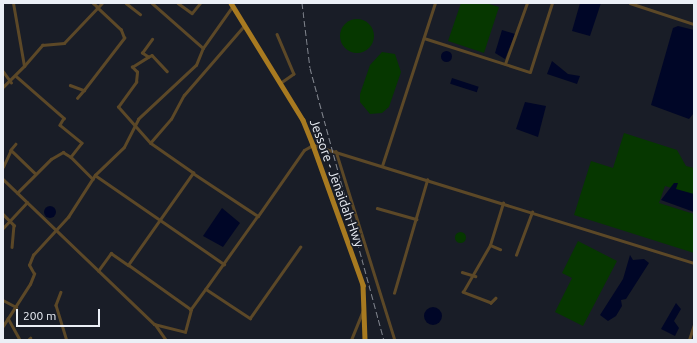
<!DOCTYPE html>
<style>
body{margin:0}
#map{position:relative;width:697px;height:343px;overflow:hidden;background:#191d27;font-family:Ubuntu,sans-serif}
div>[style]{position:absolute}
[style*='--x']{left:calc(var(--x)*1px);top:calc(var(--y)*1px);width:calc(var(--w)*1px);rotate:calc(var(--a)*1deg)}
.green>*{inset:0;background:#063700}
.round{border-radius:50%}
.water>*{inset:0;background:#000627;transform-origin:0 0}
.minor>*{height:2.5px;margin:-1.25px;padding:0 1.25px;transform-origin:1.25px;border-radius:1.25px;background:#5c4827}
.trunk>*{height:4.5px;margin:-2.25px;padding:0 2.25px;transform-origin:2.25px;border-radius:2.25px;background:#a87a20}
.rail>*{height:1px;margin-top:-0.5px;transform-origin:0;background:repeating-linear-gradient(90deg,#81858e 0 6px,transparent 0 9px)}
span{translate:-50% -50%;white-space:nowrap;text-align:center;line-height:1.15;-webkit-text-stroke:3px #191d27;paint-order:stroke}
.street-label{font-size:13px;color:#ebeff6}
.frame{position:absolute;inset:0;border:4px solid #ebeff6;pointer-events:none}
.scale{position:absolute;left:16px;top:309px;width:84px;height:18px;box-sizing:border-box;border:2px solid #ebeff6;border-top:0;padding-left:5px;font-size:12px;line-height:14px;white-space:nowrap;color:#ebeff6;-webkit-text-stroke:3px #191d27;paint-order:stroke}
</style>
<div id="map">
<div class="green">
<i style="clip-path:polygon(461px 3px,486px 3px,499px 7px,484px 53px,448px 41px)"></i>
<i class="round" style="left:340px;top:19px;width:34px;height:34px"></i>
<i style="clip-path:polygon(382px 52px,395px 54px,401px 72px,389px 107px,382px 113px,370px 114px,360px 102px,360px 94px,370px 65px)"></i>
<i style="clip-path:polygon(624px 133px,677px 150px,686px 166px,694px 168px,694px 195px,665px 186px,659px 203px,694px 214px,694px 253px,574px 215px,591px 161px,613px 168px)"></i>
<i class="round" style="left:454.5px;top:231.5px;width:11px;height:11px"></i>
<i style="clip-path:polygon(578px 241px,617px 261px,583px 326px,555px 312px,572px 278px,562px 273px)"></i>
</div>
<div class="water">
<i style="clip-path:polygon(580px 3px,601px 3px,590px 36px,572px 31px)"></i>
<i style="clip-path:polygon(678px 26px,694px 30px,694px 113px,689px 119px,651px 105px,673px 28px)"></i>
<i style="clip-path:polygon(502px 30px,515px 34px,505px 59px,495px 53px)"></i>
<i class="round" style="left:440.5px;top:50.5px;width:11px;height:11px"></i>
<i style="clip-path:polygon(552px 61px,568px 74px,580px 76px,577px 84px,547px 74px)"></i>
<i style="left:452px;top:78px;width:28px;height:6px;rotate:18deg"></i>
<i style="clip-path:polygon(525px 102px,546px 106px,538px 137px,516px 129px)"></i>
<i style="clip-path:polygon(674px 183px,678px 183px,676px 189px,694px 194px,694px 212px,661px 200px)"></i>
<i class="round" style="left:44px;top:206px;width:12px;height:12px"></i>
<i style="clip-path:polygon(222px 208px,240px 223px,223px 247px,203px 236px)"></i>
<i style="clip-path:polygon(630px 255px,633px 260px,644px 259px,649px 263px,626px 299px,621px 300px,622px 306px,616px 316px,608px 321px,600px 315px,623px 279px)"></i>
<i style="clip-path:polygon(676px 303px,681px 309px,674px 321px,679px 328px,675px 336px,661px 329px)"></i>
<i class="round" style="left:424px;top:307px;width:18px;height:18px"></i>
</div>
<div class="minor">
<i style="--x:93;--y:3;--w:6;--a:39"></i>
<i style="--x:126;--y:3;--w:18;--a:38"></i>
<i style="--x:152;--y:3;--w:68;--a:41.4"></i>
<i style="--x:178;--y:3;--w:17;--a:36"></i>
<i style="--x:192;--y:13;--w:13;--a:-51"></i>
<i style="--x:630;--y:3;--w:67;--a:18.2"></i>
<i style="--x:277;--y:34;--w:43;--a:67"></i>
<i style="--x:294;--y:74;--w:16;--a:145"></i>
<i style="--x:424;--y:38;--w:111;--a:17.8"></i>
<i style="--x:530;--y:72;--w:72;--a:-72.3"></i>
<i style="--x:148;--y:57;--w:4;--a:-27"></i>
<i style="--x:152;--y:55;--w:22;--a:47"></i>
<i style="--x:505;--y:64;--w:65;--a:-70.2"></i>
<i style="--x:24;--y:66;--w:28;--a:-49"></i>
<i style="--x:42;--y:45;--w:22;--a:-5"></i>
<i style="--x:64;--y:43;--w:55;--a:-46.5"></i>
<i style="--x:3;--y:71;--w:14;--a:54"></i>
<i style="--x:16;--y:76;--w:64;--a:41.2"></i>
<i style="--x:64;--y:118;--w:8;--a:120"></i>
<i style="--x:60;--y:125;--w:28;--a:39"></i>
<i style="--x:82;--y:143;--w:18;--a:128"></i>
<i style="--x:71;--y:157;--w:31;--a:45"></i>
<i style="--x:70;--y:85;--w:15;--a:20"></i>
<i style="--x:84;--y:90;--w:66;--a:-52.4"></i>
<i style="--x:124;--y:38;--w:9;--a:-111"></i>
<i style="--x:121;--y:30;--w:33;--a:-137"></i>
<i style="--x:3;--y:87;--w:30;--a:-45"></i>
<i style="--x:24;--y:66;--w:64;--a:-99.9"></i>
<i style="--x:77;--y:98;--w:11;--a:-49"></i>
<i style="--x:150;--y:143;--w:48;--a:-131.6"></i>
<i style="--x:118;--y:107;--w:31;--a:-54"></i>
<i style="--x:136;--y:82;--w:10;--a:-84"></i>
<i style="--x:137;--y:72;--w:7;--a:-135"></i>
<i style="--x:132;--y:67;--w:19;--a:-32"></i>
<i style="--x:148;--y:57;--w:7;--a:-146"></i>
<i style="--x:142;--y:53;--w:17;--a:-54"></i>
<i style="--x:16;--y:144;--w:8;--a:130"></i>
<i style="--x:11;--y:150;--w:33;--a:44"></i>
<i style="--x:336;--y:151;--w:198;--a:72.7"></i>
<i style="--x:382;--y:166;--w:171;--a:-72"></i>
<i style="--x:3;--y:167;--w:19;--a:-65"></i>
<i style="--x:193;--y:173;--w:52;--a:-145.1"></i>
<i style="--x:150;--y:143;--w:32;--a:-49"></i>
<i style="--x:171;--y:119;--w:27;--a:-62"></i>
<i style="--x:184;--y:95;--w:91;--a:-49"></i>
<i style="--x:95;--y:175;--w:157;--a:34.6"></i>
<i style="--x:3;--y:179;--w:209;--a:43.8"></i>
<i style="--x:154;--y:324;--w:32;--a:14"></i>
<i style="--x:185;--y:332;--w:23;--a:-75"></i>
<i style="--x:17;--y:193;--w:48;--a:-45"></i>
<i style="--x:51;--y:159;--w:14;--a:-30"></i>
<i style="--x:63;--y:152;--w:9;--a:32"></i>
<i style="--x:377;--y:208;--w:41;--a:15.8"></i>
<i style="--x:3;--y:214;--w:16;--a:45"></i>
<i style="--x:14;--y:225;--w:22;--a:95"></i>
<i style="--x:258;--y:216;--w:80;--a:-55.1"></i>
<i style="--x:304;--y:150;--w:10;--a:-29"></i>
<i style="--x:313;--y:145;--w:399;--a:17.2"></i>
<i style="--x:3;--y:228;--w:35;--a:-47"></i>
<i style="--x:490;--y:245;--w:44;--a:-72.8"></i>
<i style="--x:516;--y:255;--w:46;--a:-69.6"></i>
<i style="--x:98;--y:271;--w:22;--a:-54"></i>
<i style="--x:111;--y:253;--w:21;--a:35"></i>
<i style="--x:462;--y:272;--w:14;--a:17"></i>
<i style="--x:206;--y:289;--w:26;--a:126"></i>
<i style="--x:191;--y:310;--w:77;--a:-144.5"></i>
<i style="--x:128;--y:265;--w:113;--a:-54.8"></i>
<i style="--x:193;--y:173;--w:78;--a:33.5"></i>
<i style="--x:258;--y:216;--w:90;--a:125.5"></i>
<i style="--x:206;--y:289;--w:53;--a:33.4"></i>
<i style="--x:250;--y:318;--w:87;--a:-54.8"></i>
<i style="--x:61;--y:292;--w:14;--a:111"></i>
<i style="--x:56;--y:305;--w:37;--a:73"></i>
<i style="--x:394;--y:293;--w:118;--a:-73.7"></i>
<i style="--x:496;--y:298;--w:7;--a:135"></i>
<i style="--x:491;--y:303;--w:30;--a:-159"></i>
<i style="--x:463;--y:292;--w:54;--a:-60.1"></i>
<i style="--x:490;--y:245;--w:11;--a:22"></i>
<i style="--x:3;--y:300;--w:15;--a:28"></i>
<i style="--x:8;--y:318;--w:25;--a:61"></i>
<i style="--x:155;--y:324;--w:19;--a:55"></i>
<i style="--x:3;--y:326;--w:50;--a:-57.3"></i>
<i style="--x:30;--y:284;--w:11;--a:-68"></i>
<i style="--x:34;--y:274;--w:10;--a:-119"></i>
<i style="--x:29;--y:265;--w:11;--a:-68"></i>
<i style="--x:33;--y:255;--w:52;--a:-47.4"></i>
<i style="--x:68;--y:217;--w:50;--a:-57.3"></i>
<i style="--x:95;--y:175;--w:40;--a:-44"></i>
<i style="--x:124;--y:147;--w:31;--a:-63"></i>
<i style="--x:138;--y:119;--w:79;--a:-43"></i>
<i style="--x:196;--y:65;--w:18;--a:-68"></i>
<i style="--x:203;--y:48;--w:50;--a:-54.7"></i>
<i style="--x:28;--y:340;--w:3;--a:-45"></i>
<i style="--x:351;--y:340;--w:31;--a:-68"></i>
<i style="--x:689;--y:340;--w:16;--a:-72"></i>
</div>
<div class="trunk">
<i style="--x:231;--y:3;--w:137;--a:58.4"></i>
<i style="--x:303;--y:120;--w:27;--a:68"></i>
<i style="--x:313;--y:145;--w:149;--a:70.3"></i>
<i style="--x:363;--y:285;--w:55;--a:87.9"></i>
</div>
<div class="rail">
<i style="--x:302;--y:3;--w:65;--a:83"></i>
<i style="--x:310;--y:68;--w:282;--a:74.8"></i>
</div>
<div class="street-label">
<span style="left:337px;top:183px;rotate:70deg">Jessore - Jenaidah Hwy</span>
</div>
<div class="frame"></div>
<div class="scale">200 m</div>
</div>
